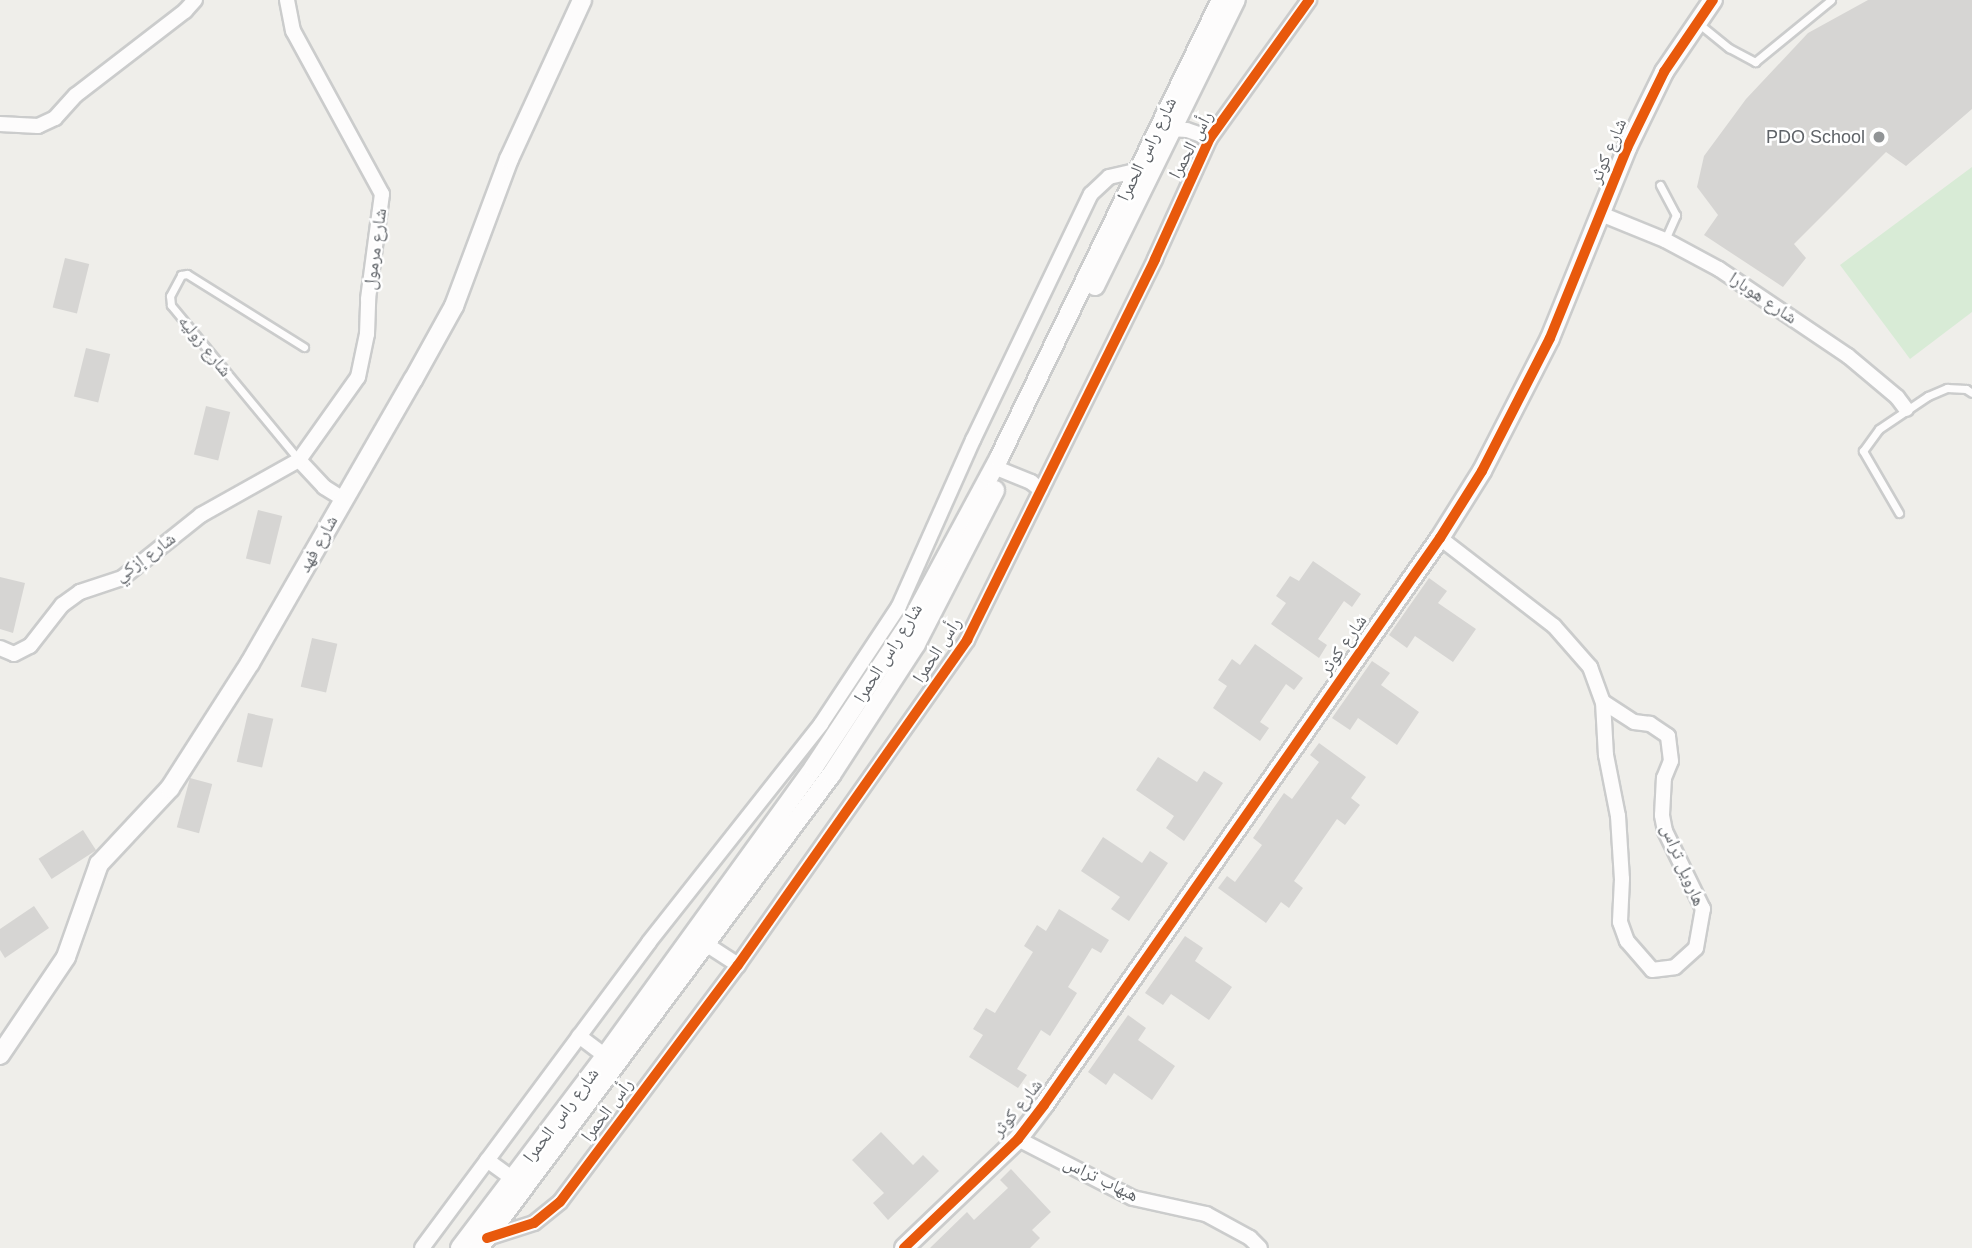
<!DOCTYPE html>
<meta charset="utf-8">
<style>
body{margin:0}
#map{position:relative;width:1972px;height:1248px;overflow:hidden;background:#efeeea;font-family:Arial,"Noto Naskh Arabic",sans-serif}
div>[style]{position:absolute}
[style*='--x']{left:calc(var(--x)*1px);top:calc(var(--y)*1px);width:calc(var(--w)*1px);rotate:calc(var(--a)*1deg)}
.green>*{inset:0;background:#d8ebd6}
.building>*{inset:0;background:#d6d5d3;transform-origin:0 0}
.roads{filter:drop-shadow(2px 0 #cbcccc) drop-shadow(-2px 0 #cbcccc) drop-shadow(0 2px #cbcccc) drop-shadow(0 -2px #cbcccc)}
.service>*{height:7px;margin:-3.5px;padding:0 3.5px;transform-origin:3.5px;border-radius:3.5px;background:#fdfcfc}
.minor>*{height:14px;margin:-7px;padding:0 7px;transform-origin:7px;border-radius:7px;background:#fdfcfc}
.tertiary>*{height:18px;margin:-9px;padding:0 9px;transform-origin:9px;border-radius:9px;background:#fdfcfc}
.cycleway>*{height:10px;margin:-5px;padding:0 5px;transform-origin:5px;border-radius:5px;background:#e8590c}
.dots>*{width:19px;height:19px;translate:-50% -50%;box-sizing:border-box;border:4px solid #fff;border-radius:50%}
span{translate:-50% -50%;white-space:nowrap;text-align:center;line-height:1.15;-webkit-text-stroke:5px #fff;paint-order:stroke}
.poi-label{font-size:18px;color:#5f6368}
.right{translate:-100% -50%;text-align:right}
.street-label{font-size:18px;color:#5f6368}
</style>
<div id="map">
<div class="green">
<i style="clip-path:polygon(1972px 167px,1972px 312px,1910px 359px,1840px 265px)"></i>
</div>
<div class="building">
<i style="clip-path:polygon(1868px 0,1972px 0,1972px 109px,1906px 166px,1886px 152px,1794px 244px,1806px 258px,1783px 287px,1704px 235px,1718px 215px,1697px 187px,1704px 156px,1746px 99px,1808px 33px)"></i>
<i style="left:65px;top:258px;width:25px;height:51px;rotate:14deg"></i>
<i style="left:86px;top:348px;width:25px;height:50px;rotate:14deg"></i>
<i style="left:206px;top:406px;width:25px;height:50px;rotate:14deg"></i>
<i style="left:258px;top:510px;width:25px;height:50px;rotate:14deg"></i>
<i style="clip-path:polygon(1313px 561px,1361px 594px,1352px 607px,1344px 601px,1318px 639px,1327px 645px,1319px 658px,1271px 624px,1286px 603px,1276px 596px,1290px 576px,1299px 581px)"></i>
<i style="clip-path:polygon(0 577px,25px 583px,13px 633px,0 629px)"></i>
<i style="clip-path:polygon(1429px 578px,1447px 591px,1438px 603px,1476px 629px,1453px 662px,1415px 636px,1407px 648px,1389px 635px)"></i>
<i style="left:312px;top:638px;width:26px;height:50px;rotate:13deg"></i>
<i style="clip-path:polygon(1255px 644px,1303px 678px,1294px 690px,1286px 684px,1260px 722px,1269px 728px,1260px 741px,1213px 708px,1227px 686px,1218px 680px,1232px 659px,1240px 665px)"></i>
<i style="clip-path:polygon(1372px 661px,1390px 673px,1381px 685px,1419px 712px,1397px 745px,1358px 718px,1350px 730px,1332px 718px)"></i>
<i style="left:248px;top:713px;width:26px;height:50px;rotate:13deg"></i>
<i style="clip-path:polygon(1319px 743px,1366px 777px,1351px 798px,1360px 805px,1345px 825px,1337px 819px,1294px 881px,1303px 888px,1289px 908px,1281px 902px,1266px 923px,1218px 888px,1227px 876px,1235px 882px,1262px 845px,1253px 838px,1284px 793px,1292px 799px,1319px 762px,1310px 755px)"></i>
<i style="clip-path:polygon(1158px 757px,1197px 782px,1204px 771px,1223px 783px,1184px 841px,1166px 828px,1174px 816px,1136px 790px)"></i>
<i style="left:190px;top:778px;width:23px;height:51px;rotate:15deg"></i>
<i style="left:83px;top:830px;width:24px;height:53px;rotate:57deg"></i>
<i style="clip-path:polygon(1103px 837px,1142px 863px,1150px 851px,1168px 863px,1129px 921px,1111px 909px,1120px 897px,1081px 871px)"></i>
<i style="clip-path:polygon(34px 906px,49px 928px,5px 958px,0 950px,0 929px)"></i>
<i style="clip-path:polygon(1059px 909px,1109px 940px,1101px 953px,1092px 948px,1068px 987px,1077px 993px,1069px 1006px,1050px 1036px,1041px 1030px,1017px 1069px,1027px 1075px,1018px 1088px,969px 1057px,983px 1035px,973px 1029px,986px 1008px,995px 1013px,1033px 952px,1024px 946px,1037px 925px,1046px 931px)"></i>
<i style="clip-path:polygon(1185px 936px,1203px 948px,1195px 961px,1232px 987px,1209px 1020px,1171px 994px,1163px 1005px,1145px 993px)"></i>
<i style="clip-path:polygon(1128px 1015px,1146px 1028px,1138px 1040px,1175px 1066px,1152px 1100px,1114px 1073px,1106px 1085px,1088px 1072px)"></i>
<i style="clip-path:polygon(881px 1132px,913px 1165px,923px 1155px,939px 1171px,888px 1220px,873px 1203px,884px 1193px,852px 1160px)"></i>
<i style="clip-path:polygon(1011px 1169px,1051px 1212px,1032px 1230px,1040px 1238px,1030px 1248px,930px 1248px,967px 1212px,974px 1220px,1008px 1188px,1000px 1180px)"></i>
</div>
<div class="roads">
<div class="service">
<i style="--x:1698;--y:23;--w:40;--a:39"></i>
<i style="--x:1729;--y:48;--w:30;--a:28"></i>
<i style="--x:1755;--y:62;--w:98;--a:-39.2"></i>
<i style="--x:1660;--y:185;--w:34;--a:62"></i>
<i style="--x:1676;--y:215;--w:27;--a:114"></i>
<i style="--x:299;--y:460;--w:201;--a:-129.6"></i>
<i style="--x:171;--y:305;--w:9;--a:-96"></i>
<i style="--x:170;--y:296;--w:24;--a:-62"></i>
<i style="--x:181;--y:275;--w:6;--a:-9"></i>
<i style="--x:187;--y:274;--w:138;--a:32"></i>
<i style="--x:1899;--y:513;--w:72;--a:-120.1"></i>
<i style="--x:1863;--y:451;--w:27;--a:-54"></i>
<i style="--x:1879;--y:429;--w:59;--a:-34"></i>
<i style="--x:1928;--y:396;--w:21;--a:-23"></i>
<i style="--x:1947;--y:388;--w:19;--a:3"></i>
<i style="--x:1966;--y:389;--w:7;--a:34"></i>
</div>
<div class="minor">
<i style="--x:0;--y:124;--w:38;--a:3"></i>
<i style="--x:38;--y:126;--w:19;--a:-25"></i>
<i style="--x:55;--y:118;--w:31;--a:-48"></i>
<i style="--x:76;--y:95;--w:138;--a:-37.6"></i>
<i style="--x:185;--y:11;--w:15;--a:-48"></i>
<i style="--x:1171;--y:129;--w:16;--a:4"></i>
<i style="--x:1187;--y:130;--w:24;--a:19"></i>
<i style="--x:1601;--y:214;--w:69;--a:22.1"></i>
<i style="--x:1665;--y:240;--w:61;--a:28.2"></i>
<i style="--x:1719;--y:269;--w:156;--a:34"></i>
<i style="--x:1848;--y:356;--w:64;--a:39.9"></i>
<i style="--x:1897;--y:397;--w:15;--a:53"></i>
<i style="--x:299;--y:460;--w:37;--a:47"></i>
<i style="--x:324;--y:487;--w:22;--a:32"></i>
<i style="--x:994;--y:467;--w:40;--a:22"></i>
<i style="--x:1031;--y:482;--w:13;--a:39"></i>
<i style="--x:1440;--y:538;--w:144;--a:37.7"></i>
<i style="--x:1554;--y:626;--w:55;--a:48.7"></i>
<i style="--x:1590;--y:667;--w:37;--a:70"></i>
<i style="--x:1603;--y:702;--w:53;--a:86.8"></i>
<i style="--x:1606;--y:755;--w:62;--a:78.9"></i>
<i style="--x:1618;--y:816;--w:63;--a:86.4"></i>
<i style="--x:1622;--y:879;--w:43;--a:92.7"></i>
<i style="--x:1620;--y:922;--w:20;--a:70"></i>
<i style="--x:1627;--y:941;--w:38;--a:49"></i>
<i style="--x:1652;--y:970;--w:23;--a:-7"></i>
<i style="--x:1675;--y:967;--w:28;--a:-42"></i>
<i style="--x:1696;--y:948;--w:40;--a:-80"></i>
<i style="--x:1703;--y:909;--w:87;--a:-116"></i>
<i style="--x:1665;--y:831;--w:16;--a:-101"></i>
<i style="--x:1662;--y:815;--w:37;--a:-87"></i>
<i style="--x:1664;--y:778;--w:18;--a:-68"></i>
<i style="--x:1671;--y:761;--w:25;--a:-97"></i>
<i style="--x:1668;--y:736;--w:22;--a:-146"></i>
<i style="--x:1650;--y:724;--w:16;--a:-173"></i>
<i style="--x:1634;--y:722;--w:37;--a:-147"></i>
<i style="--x:0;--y:648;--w:15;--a:23"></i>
<i style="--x:14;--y:654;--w:18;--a:-27"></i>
<i style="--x:30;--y:646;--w:52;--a:-52"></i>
<i style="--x:62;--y:605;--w:22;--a:-36"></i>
<i style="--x:80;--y:592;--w:44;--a:-18.4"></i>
<i style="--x:122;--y:578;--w:101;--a:-38.6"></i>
<i style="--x:201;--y:515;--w:112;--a:-29.3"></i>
<i style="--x:299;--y:460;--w:102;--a:-54.6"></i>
<i style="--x:358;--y:377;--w:44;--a:-78.2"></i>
<i style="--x:367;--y:334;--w:35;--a:-88"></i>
<i style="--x:368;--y:299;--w:106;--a:-82.4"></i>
<i style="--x:382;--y:194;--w:186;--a:-118.6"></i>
<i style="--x:293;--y:31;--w:32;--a:-101"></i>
<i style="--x:698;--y:939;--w:48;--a:33"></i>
<i style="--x:579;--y:1036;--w:40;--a:37"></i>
<i style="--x:1018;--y:1139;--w:129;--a:27.2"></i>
<i style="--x:1133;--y:1198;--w:75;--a:12.4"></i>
<i style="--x:1206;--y:1214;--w:50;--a:28.6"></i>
<i style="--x:1250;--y:1238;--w:14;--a:45"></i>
<i style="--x:487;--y:1160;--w:41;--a:36"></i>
<i style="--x:487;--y:1238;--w:49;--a:-17.7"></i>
<i style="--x:534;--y:1223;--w:33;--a:-39"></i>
<i style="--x:560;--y:1202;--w:296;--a:-53.1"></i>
<i style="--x:738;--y:965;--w:398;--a:-54.8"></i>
<i style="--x:967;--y:640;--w:425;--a:-63.7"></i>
<i style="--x:1155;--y:259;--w:133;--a:-65.6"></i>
<i style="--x:1210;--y:138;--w:170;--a:-54.3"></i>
<i style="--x:422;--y:1248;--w:381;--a:-53.4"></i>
<i style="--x:649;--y:942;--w:278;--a:-51.7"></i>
<i style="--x:821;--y:724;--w:141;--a:-56.5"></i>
<i style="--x:899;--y:606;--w:182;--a:-66"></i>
<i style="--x:973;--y:440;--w:273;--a:-64.4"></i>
<i style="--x:1091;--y:194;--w:25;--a:-43"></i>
<i style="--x:1109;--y:177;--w:39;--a:-13"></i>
</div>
<div class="tertiary">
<i style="--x:1095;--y:286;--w:319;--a:-63.8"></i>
<i style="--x:0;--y:1055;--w:118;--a:-56"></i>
<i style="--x:66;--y:957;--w:99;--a:-70.5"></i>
<i style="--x:99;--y:864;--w:104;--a:-46.9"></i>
<i style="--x:170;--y:788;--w:148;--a:-57.4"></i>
<i style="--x:250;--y:663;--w:327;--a:-60.1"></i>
<i style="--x:413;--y:380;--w:85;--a:-61"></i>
<i style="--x:454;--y:306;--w:157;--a:-69.5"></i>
<i style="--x:509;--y:159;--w:175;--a:-65.3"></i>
<i style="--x:460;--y:1248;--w:241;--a:-52.9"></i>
<i style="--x:605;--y:1056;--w:357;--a:-54.1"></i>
<i style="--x:814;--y:767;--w:181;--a:-56.5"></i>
<i style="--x:914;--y:616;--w:179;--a:-61.7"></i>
<i style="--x:999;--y:458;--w:509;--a:-64.14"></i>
<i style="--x:479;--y:1248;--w:590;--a:-53.34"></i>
<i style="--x:831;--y:775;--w:156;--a:-57"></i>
<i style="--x:916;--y:644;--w:173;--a:-62.8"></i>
<i style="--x:904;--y:1248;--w:158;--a:-43.7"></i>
<i style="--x:1018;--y:1139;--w:43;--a:-52.6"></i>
<i style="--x:1044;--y:1105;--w:692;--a:-55.07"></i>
<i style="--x:1440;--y:538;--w:79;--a:-57.9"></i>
<i style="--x:1482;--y:471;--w:149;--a:-62.9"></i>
<i style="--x:1550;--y:338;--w:205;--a:-67.9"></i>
<i style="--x:1627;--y:148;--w:85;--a:-64"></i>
<i style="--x:1664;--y:72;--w:87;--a:-55.8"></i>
</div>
</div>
<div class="cycleway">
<i style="--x:487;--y:1238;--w:49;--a:-17.7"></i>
<i style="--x:534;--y:1223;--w:33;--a:-39"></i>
<i style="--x:560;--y:1202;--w:296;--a:-53.1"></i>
<i style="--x:738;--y:965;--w:398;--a:-54.8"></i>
<i style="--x:967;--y:640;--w:425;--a:-63.7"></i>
<i style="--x:1155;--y:259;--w:133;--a:-65.6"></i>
<i style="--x:1210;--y:138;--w:170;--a:-54.3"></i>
<i style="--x:904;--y:1248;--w:158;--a:-43.7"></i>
<i style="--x:1018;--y:1139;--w:43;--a:-52.6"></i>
<i style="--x:1044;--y:1105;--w:692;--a:-55.07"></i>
<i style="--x:1440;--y:538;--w:79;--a:-57.9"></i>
<i style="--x:1482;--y:471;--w:149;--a:-62.9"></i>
<i style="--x:1550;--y:338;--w:205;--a:-67.9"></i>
<i style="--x:1627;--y:148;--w:85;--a:-64"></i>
<i style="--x:1664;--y:72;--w:87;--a:-55.8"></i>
</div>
<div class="dots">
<i style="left:1879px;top:137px;background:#919496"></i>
</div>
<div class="poi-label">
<span class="right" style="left:1865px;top:137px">PDO School</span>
</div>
<div class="street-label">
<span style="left:1191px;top:145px;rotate:-62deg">رأس الحمرا</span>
<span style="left:1147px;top:149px;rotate:-64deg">شارع راس الحمرا</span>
<span style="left:1608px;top:151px;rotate:-67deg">شارع كوثر</span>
<span style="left:375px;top:249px;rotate:-82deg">شارع مرمول</span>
<span style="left:1763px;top:298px;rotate:34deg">شارع هوبارا</span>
<span style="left:205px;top:346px;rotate:51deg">شارع زوليه</span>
<span style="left:318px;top:544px;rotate:-61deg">شارع فهد</span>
<span style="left:145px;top:557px;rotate:-36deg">شارع إزكي</span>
<span style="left:1343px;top:645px;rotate:-55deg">شارع كوثر</span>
<span style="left:937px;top:650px;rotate:-57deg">رأس الحمرا</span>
<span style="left:888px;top:653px;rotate:-58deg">شارع راس الحمرا</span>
<span style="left:1683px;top:865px;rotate:67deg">هارويل تراس</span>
<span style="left:1017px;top:1108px;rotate:-51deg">شارع كوثر</span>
<span style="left:607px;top:1110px;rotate:-53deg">رأس الحمرا</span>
<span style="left:561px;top:1115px;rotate:-53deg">شارع راس الحمرا</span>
<span style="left:1101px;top:1179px;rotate:26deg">هبهاب تراس</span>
</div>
</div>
